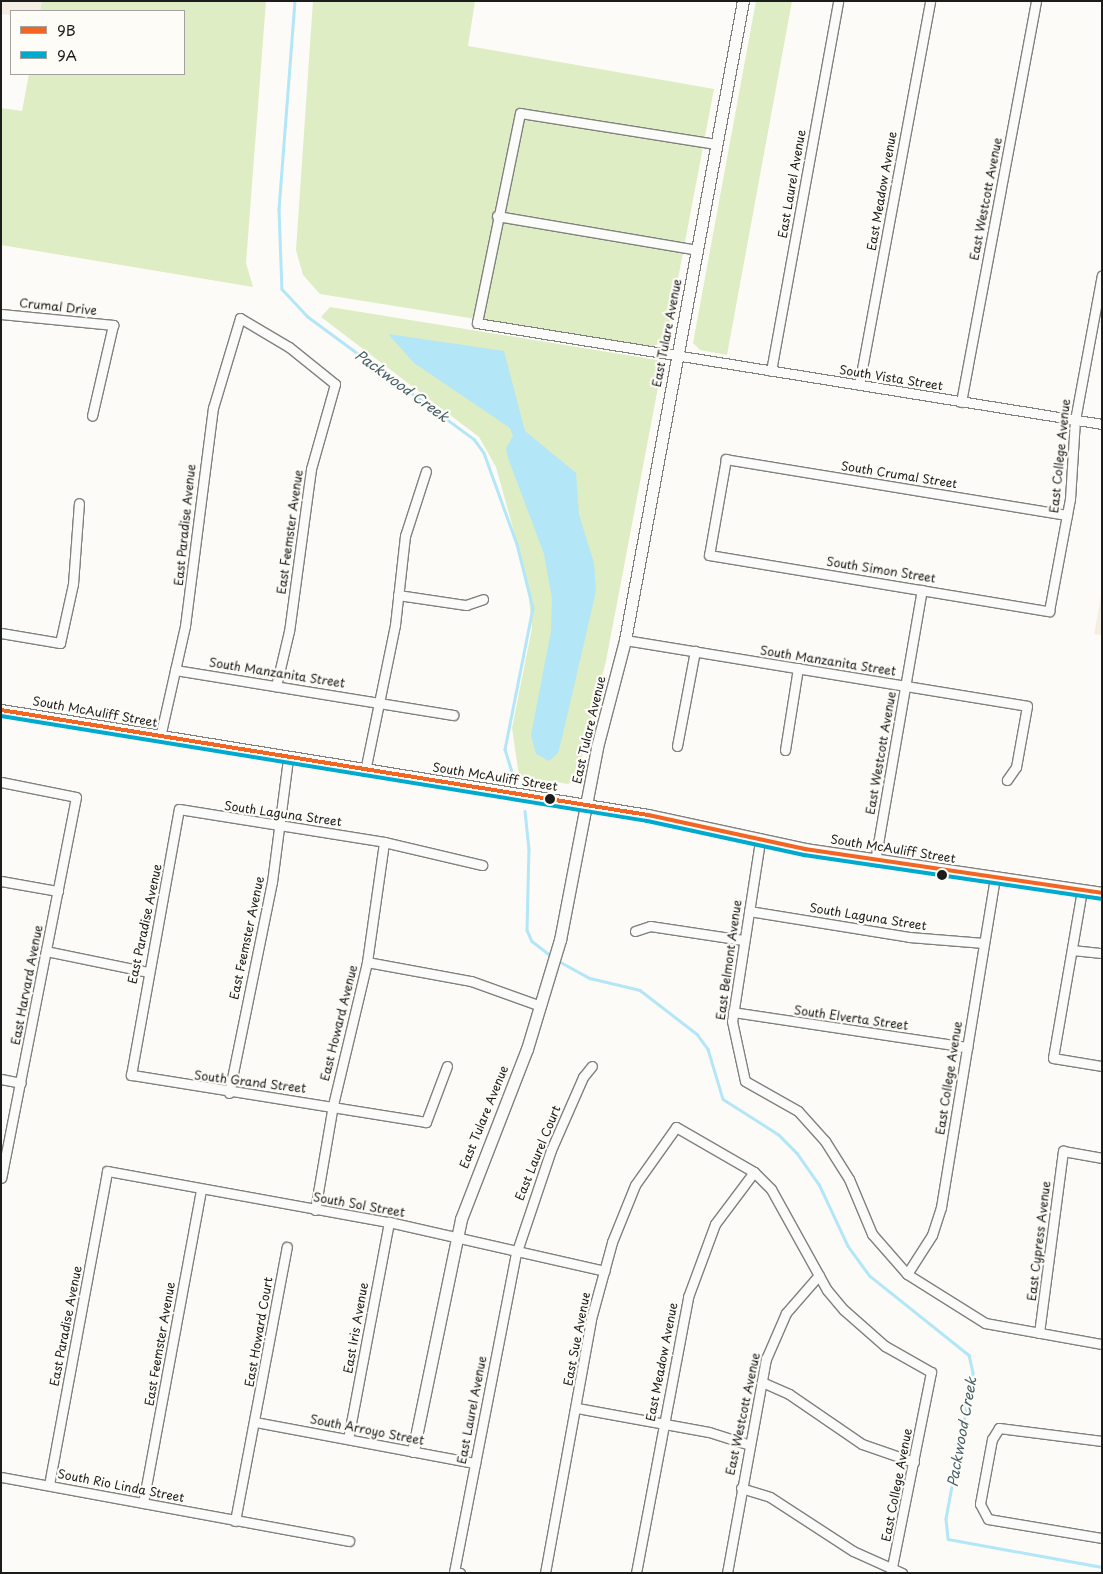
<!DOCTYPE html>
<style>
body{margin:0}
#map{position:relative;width:1103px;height:1574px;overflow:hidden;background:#fcfbf8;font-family:"Playpen Sans",sans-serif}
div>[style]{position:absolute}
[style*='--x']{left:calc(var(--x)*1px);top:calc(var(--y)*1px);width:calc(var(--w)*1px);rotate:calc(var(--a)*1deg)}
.built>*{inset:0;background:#f6eee5}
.green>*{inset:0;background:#deedc3}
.water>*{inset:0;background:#b3e6f6}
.stream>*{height:2.5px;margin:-1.25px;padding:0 1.25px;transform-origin:1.25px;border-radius:1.25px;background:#b3e6f6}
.roads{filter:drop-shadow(1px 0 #81807f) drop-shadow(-1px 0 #81807f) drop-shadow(0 1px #81807f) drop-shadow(0 -1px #81807f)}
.minor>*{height:9px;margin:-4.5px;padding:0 4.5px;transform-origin:4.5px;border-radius:4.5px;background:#fbfbf9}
.tertiary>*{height:11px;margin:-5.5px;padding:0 5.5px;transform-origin:5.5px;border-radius:5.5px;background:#fbfbf9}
.bus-1>*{height:4px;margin:-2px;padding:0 2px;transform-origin:2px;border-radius:2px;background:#f26522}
.bus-2>*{height:4px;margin:-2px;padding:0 2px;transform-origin:2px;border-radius:2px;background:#00a9ce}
.dots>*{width:14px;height:14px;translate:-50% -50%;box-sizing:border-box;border:2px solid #fdfcf7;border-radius:50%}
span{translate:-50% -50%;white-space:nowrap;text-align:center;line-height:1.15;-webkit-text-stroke:4.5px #fdfcf7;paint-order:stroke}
.street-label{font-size:12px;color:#1c1c1c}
.water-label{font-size:14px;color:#466068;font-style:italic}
.frame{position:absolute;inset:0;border:2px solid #1c1c1c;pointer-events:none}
.legend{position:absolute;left:10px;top:10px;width:175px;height:65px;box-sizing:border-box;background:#fdfcf7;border:1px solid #a3a29f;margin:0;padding:6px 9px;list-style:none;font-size:15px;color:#1c1c1c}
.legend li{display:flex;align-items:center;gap:10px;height:25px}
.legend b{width:25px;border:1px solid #a3a29f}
</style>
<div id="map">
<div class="built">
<i style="clip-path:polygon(1px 1px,42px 1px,40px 11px,11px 11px,11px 15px,1px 14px)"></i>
<i style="clip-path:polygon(1102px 591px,1102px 635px,1094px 634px)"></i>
</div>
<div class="green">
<i style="clip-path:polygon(42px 1px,266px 1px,246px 263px,253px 287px,1px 245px,1px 108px,22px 111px,29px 74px,184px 74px,184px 11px,40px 11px)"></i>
<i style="clip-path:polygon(313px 1px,475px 1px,468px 46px,714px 89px,666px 342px,649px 347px,320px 294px,303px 275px,296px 250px)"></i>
<i style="clip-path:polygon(756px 1px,792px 1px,727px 355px,700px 350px,693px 343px)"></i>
<i style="clip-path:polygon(330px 307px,663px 361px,606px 661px,576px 779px,568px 784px,519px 776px,512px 728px,532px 628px,527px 579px,496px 467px,479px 437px,321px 317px)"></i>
</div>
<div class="water">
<i style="clip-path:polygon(388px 334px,504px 351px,525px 431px,576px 473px,579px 515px,594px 563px,596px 591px,562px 738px,558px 753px,549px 761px,536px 754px,531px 735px,551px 631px,552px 599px,544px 554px,508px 458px,506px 448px,513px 436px,510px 428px,414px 363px)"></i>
</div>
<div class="stream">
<i style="--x:295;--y:1;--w:209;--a:94.4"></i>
<i style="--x:279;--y:209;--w:80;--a:87.9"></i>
<i style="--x:282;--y:289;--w:37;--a:47"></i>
<i style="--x:307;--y:316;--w:207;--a:36.4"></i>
<i style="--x:474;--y:439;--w:17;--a:54"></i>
<i style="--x:484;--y:453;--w:97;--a:70.1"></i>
<i style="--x:517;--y:544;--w:66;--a:76"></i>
<i style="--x:533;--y:608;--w:144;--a:101.2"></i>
<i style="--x:505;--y:749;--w:30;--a:73"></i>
<i style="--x:525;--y:811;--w:37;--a:84"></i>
<i style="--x:529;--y:848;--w:82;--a:91.4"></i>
<i style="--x:527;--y:930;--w:12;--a:66"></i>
<i style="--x:532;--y:941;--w:24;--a:38"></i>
<i style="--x:557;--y:960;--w:38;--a:29"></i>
<i style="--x:590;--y:978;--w:51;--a:13.5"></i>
<i style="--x:640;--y:990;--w:72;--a:37.7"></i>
<i style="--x:697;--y:1034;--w:19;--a:54"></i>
<i style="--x:708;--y:1049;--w:52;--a:73.3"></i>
<i style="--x:723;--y:1099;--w:65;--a:32.5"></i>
<i style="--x:778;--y:1134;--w:27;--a:45"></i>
<i style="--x:797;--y:1153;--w:38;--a:55"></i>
<i style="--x:819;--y:1184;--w:68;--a:64.9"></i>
<i style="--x:848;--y:1246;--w:37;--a:54"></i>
<i style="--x:870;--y:1276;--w:127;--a:38.6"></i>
<i style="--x:969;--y:1355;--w:18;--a:77"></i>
<i style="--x:973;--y:1373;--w:148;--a:100.5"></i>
<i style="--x:946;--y:1519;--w:20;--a:84"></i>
<i style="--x:948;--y:1539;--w:157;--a:10.3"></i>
</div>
<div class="roads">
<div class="minor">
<i style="--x:716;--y:144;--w:198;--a:-171"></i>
<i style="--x:520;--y:113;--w:214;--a:101.6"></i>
<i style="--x:477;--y:323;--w:633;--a:9.18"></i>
<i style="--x:497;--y:216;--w:203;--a:9.6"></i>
<i style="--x:1;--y:314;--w:113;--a:5.6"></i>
<i style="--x:113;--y:325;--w:93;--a:103"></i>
<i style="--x:771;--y:371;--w:376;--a:-79.7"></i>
<i style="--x:859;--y:385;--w:391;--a:-79.5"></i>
<i style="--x:961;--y:402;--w:408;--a:-79.4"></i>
<i style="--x:1067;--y:515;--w:346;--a:-170.7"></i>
<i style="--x:726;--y:459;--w:97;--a:100"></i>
<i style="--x:709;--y:555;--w:345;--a:9.4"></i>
<i style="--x:1049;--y:611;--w:114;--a:-79.4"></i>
<i style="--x:1070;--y:499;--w:79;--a:-86.4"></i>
<i style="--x:1075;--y:420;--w:147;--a:-79.5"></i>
<i style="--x:398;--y:595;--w:69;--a:8.4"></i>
<i style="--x:466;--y:605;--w:18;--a:-19"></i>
<i style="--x:1;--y:633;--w:60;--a:9.6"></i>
<i style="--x:60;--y:643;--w:60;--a:-77.6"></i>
<i style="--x:73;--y:584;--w:81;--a:-85.8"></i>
<i style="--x:625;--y:640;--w:407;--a:9.3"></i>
<i style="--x:1027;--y:706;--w:62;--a:100.2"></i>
<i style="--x:1016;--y:767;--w:16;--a:125"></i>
<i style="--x:175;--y:670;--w:282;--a:9.2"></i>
<i style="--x:160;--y:737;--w:114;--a:-77.3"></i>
<i style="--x:185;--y:626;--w:220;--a:-82.7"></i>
<i style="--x:213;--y:408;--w:94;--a:-73.3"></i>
<i style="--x:240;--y:318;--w:57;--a:30.6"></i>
<i style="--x:289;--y:347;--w:59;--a:38.8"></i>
<i style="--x:335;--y:384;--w:88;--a:105.8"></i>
<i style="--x:311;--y:469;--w:163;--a:97.7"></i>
<i style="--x:289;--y:631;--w:57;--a:103.3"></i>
<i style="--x:677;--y:746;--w:97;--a:-79.3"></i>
<i style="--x:785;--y:750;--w:83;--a:-81"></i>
<i style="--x:365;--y:771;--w:149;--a:-78.4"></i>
<i style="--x:395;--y:625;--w:90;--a:-83.6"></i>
<i style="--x:405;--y:536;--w:68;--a:-72.1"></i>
<i style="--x:1;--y:782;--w:76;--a:11.3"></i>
<i style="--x:76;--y:797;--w:388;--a:101.1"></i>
<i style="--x:760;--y:841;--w:182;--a:98.8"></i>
<i style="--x:732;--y:1021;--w:61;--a:77.8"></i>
<i style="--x:745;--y:1081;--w:61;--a:29.5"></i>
<i style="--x:798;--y:1111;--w:40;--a:48"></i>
<i style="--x:825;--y:1141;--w:45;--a:57.7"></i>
<i style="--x:849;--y:1179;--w:60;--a:67.3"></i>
<i style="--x:872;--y:1234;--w:53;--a:48.8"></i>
<i style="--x:907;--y:1274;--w:92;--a:32.1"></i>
<i style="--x:985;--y:1323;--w:119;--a:10.2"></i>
<i style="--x:875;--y:861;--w:275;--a:-80.2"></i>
<i style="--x:1;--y:881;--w:58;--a:10"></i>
<i style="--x:1082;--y:890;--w:170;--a:99.8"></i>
<i style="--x:1053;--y:1058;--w:50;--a:9.3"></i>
<i style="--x:749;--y:911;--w:162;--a:9.2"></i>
<i style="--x:909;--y:937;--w:75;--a:4.6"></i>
<i style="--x:635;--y:931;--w:16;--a:-18"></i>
<i style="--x:650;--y:926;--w:94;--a:8.6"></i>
<i style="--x:1072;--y:950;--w:30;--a:6"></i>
<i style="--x:46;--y:951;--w:104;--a:11.6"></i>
<i style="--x:367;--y:962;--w:106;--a:10.4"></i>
<i style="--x:471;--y:981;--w:74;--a:19.7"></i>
<i style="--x:733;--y:1012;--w:237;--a:8.5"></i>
<i style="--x:447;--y:1066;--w:60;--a:110.6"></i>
<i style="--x:426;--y:1122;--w:299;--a:-170.9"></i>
<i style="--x:131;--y:1075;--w:270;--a:-79.8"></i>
<i style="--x:179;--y:809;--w:208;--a:9.1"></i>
<i style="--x:384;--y:842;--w:101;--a:13.2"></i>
<i style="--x:1;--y:1079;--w:20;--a:11"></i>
<i style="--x:229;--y:1093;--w:215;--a:-78.5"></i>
<i style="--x:272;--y:882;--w:125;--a:-82.6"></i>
<i style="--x:315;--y:1210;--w:107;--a:-80.3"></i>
<i style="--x:333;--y:1105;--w:147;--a:-76.6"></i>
<i style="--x:367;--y:962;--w:121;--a:-81.9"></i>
<i style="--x:907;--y:1274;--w:46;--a:-57.3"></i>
<i style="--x:932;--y:1235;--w:29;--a:-72"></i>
<i style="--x:941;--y:1207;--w:332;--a:-80.7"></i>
<i style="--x:1039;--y:1333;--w:184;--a:-82.5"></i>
<i style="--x:1063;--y:1151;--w:40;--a:10"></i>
<i style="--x:762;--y:1382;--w:30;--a:24"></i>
<i style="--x:789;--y:1394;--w:88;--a:34.4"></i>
<i style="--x:862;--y:1444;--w:55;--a:19.1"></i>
<i style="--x:577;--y:1408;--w:134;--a:10.3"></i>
<i style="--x:709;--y:1432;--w:43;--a:17.6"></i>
<i style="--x:255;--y:1422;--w:224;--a:10.6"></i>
<i style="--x:348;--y:1439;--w:221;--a:-79.3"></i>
<i style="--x:1102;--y:1441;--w:104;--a:-172.8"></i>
<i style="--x:999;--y:1428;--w:13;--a:122"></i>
<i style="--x:992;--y:1439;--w:66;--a:100.5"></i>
<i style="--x:980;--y:1504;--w:17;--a:62"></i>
<i style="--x:988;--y:1519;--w:116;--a:9.5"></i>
<i style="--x:1;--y:1477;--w:354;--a:10.4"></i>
<i style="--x:49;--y:1485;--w:319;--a:-79.5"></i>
<i style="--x:107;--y:1171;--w:287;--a:10.3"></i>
<i style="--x:389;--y:1222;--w:221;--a:12.8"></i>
<i style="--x:741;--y:1488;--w:30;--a:17"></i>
<i style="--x:770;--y:1497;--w:99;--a:33"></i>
<i style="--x:853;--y:1551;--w:54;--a:24.2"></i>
<i style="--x:143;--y:1503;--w:319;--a:-79.5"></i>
<i style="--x:235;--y:1521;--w:279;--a:-79.3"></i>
<i style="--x:460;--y:1573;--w:6;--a:-171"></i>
<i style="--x:454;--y:1572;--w:324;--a:-79"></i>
<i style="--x:516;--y:1254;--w:110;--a:-71.4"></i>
<i style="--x:551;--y:1150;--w:80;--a:-66.3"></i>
<i style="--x:583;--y:1077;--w:14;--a:-51"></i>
<i style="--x:545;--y:1573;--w:258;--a:-79.7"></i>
<i style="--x:591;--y:1319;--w:80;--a:-74.7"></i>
<i style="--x:612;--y:1242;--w:61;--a:-68"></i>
<i style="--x:635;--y:1185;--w:71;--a:-54.7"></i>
<i style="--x:676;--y:1127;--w:90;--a:30"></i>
<i style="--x:754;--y:1172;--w:24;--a:45"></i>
<i style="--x:771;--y:1189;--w:115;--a:61"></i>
<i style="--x:827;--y:1290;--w:26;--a:50"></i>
<i style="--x:844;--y:1310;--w:55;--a:41.3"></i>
<i style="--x:885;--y:1346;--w:53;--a:29.5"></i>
<i style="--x:931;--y:1372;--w:205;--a:101.3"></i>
<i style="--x:636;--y:1573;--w:281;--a:-79.3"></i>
<i style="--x:688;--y:1297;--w:78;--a:-69.7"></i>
<i style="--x:715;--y:1224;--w:65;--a:-53.1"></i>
<i style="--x:727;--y:1573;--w:218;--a:-79.7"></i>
<i style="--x:766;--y:1359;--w:50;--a:-66.5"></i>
<i style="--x:786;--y:1313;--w:50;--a:-49"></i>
</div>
<div class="tertiary">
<i style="--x:1;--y:710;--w:655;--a:9.22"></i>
<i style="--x:648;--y:815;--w:161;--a:12.2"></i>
<i style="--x:805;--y:849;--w:300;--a:8.4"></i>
<i style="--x:413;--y:1451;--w:237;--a:-78.3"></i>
<i style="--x:461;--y:1219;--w:182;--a:-68.8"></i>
<i style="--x:527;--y:1049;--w:114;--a:-73.2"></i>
<i style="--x:560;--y:940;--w:197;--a:-79.1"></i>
<i style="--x:597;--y:747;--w:111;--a:-75.3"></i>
<i style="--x:625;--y:640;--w:650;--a:-79.54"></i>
</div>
</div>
<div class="bus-1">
<i style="--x:1;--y:710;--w:655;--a:9.22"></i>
<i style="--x:648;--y:815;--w:161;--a:12.2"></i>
<i style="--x:805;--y:849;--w:300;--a:8.4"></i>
</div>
<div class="bus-2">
<i style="--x:1;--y:716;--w:654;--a:9.23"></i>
<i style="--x:647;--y:821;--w:161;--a:12.2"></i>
<i style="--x:804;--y:855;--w:300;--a:8.4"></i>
</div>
<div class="dots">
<i style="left:550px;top:799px;background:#1c1c1c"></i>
<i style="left:942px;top:875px;background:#1c1c1c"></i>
</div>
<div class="street-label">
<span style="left:792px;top:184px;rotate:-80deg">East Laurel Avenue</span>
<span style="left:882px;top:191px;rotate:-80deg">East Meadow Avenue</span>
<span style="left:986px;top:199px;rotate:-79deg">East Westcott Avenue</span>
<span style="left:58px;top:307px;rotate:6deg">Crumal Drive</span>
<span style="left:667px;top:333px;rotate:-79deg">East Tulare Avenue</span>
<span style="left:891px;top:378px;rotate:9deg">South Vista Street</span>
<span style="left:1060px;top:456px;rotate:-84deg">East College Avenue</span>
<span style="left:899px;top:475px;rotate:9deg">South Crumal Street</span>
<span style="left:185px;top:525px;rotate:-84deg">East Paradise Avenue</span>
<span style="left:290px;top:532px;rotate:-82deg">East Feemster Avenue</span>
<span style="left:881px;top:570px;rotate:9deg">South Simon Street</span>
<span style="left:828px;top:661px;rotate:9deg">South Manzanita Street</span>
<span style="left:277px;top:673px;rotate:9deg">South Manzanita Street</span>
<span style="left:95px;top:712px;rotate:10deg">South McAuliff Street</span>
<span style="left:589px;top:730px;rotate:-77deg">East Tulare Avenue</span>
<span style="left:881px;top:753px;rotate:-80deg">East Westcott Avenue</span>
<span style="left:495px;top:777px;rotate:9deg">South McAuliff Street</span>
<span style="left:283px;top:814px;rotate:8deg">South Laguna Street</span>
<span style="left:893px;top:849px;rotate:9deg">South McAuliff Street</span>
<span style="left:868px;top:917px;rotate:9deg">South Laguna Street</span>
<span style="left:145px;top:924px;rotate:-78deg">East Paradise Avenue</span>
<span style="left:247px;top:938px;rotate:-78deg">East Feemster Avenue</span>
<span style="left:729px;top:960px;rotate:-82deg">East Belmont Avenue</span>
<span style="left:27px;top:985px;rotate:-79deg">East Harvard Avenue</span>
<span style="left:851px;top:1018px;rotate:8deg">South Elverta Street</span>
<span style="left:339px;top:1023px;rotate:-76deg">East Howard Avenue</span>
<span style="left:949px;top:1078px;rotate:-81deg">East College Avenue</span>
<span style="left:250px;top:1082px;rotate:7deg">South Grand Street</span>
<span style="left:484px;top:1117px;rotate:-68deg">East Tulare Avenue</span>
<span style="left:538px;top:1153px;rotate:-68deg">East Laurel Court</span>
<span style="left:359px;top:1205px;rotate:10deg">South Sol Street</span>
<span style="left:1039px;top:1241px;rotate:-83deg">East Cypress Avenue</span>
<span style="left:66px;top:1326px;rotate:-79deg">East Paradise Avenue</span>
<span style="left:356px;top:1328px;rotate:-80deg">East Iris Avenue</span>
<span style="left:259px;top:1332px;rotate:-80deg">East Howard Court</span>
<span style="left:577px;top:1339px;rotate:-79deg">East Sue Avenue</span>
<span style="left:160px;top:1344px;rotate:-80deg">East Feemster Avenue</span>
<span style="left:662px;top:1362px;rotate:-79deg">East Meadow Avenue</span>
<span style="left:472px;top:1410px;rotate:-79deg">East Laurel Avenue</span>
<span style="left:743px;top:1414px;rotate:-78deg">East Westcott Avenue</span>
<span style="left:367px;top:1430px;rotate:11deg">South Arroyo Street</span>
<span style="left:897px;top:1485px;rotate:-79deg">East College Avenue</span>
<span style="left:121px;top:1486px;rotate:11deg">South Rio Linda Street</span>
</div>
<div class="water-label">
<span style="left:402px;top:386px;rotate:36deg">Packwood Creek</span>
<span style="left:962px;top:1432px;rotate:-80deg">Packwood Creek</span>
</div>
<div class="frame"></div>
<ul class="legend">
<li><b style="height:6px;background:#f26522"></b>9B</li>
<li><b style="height:6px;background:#00a9ce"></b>9A</li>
</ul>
</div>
